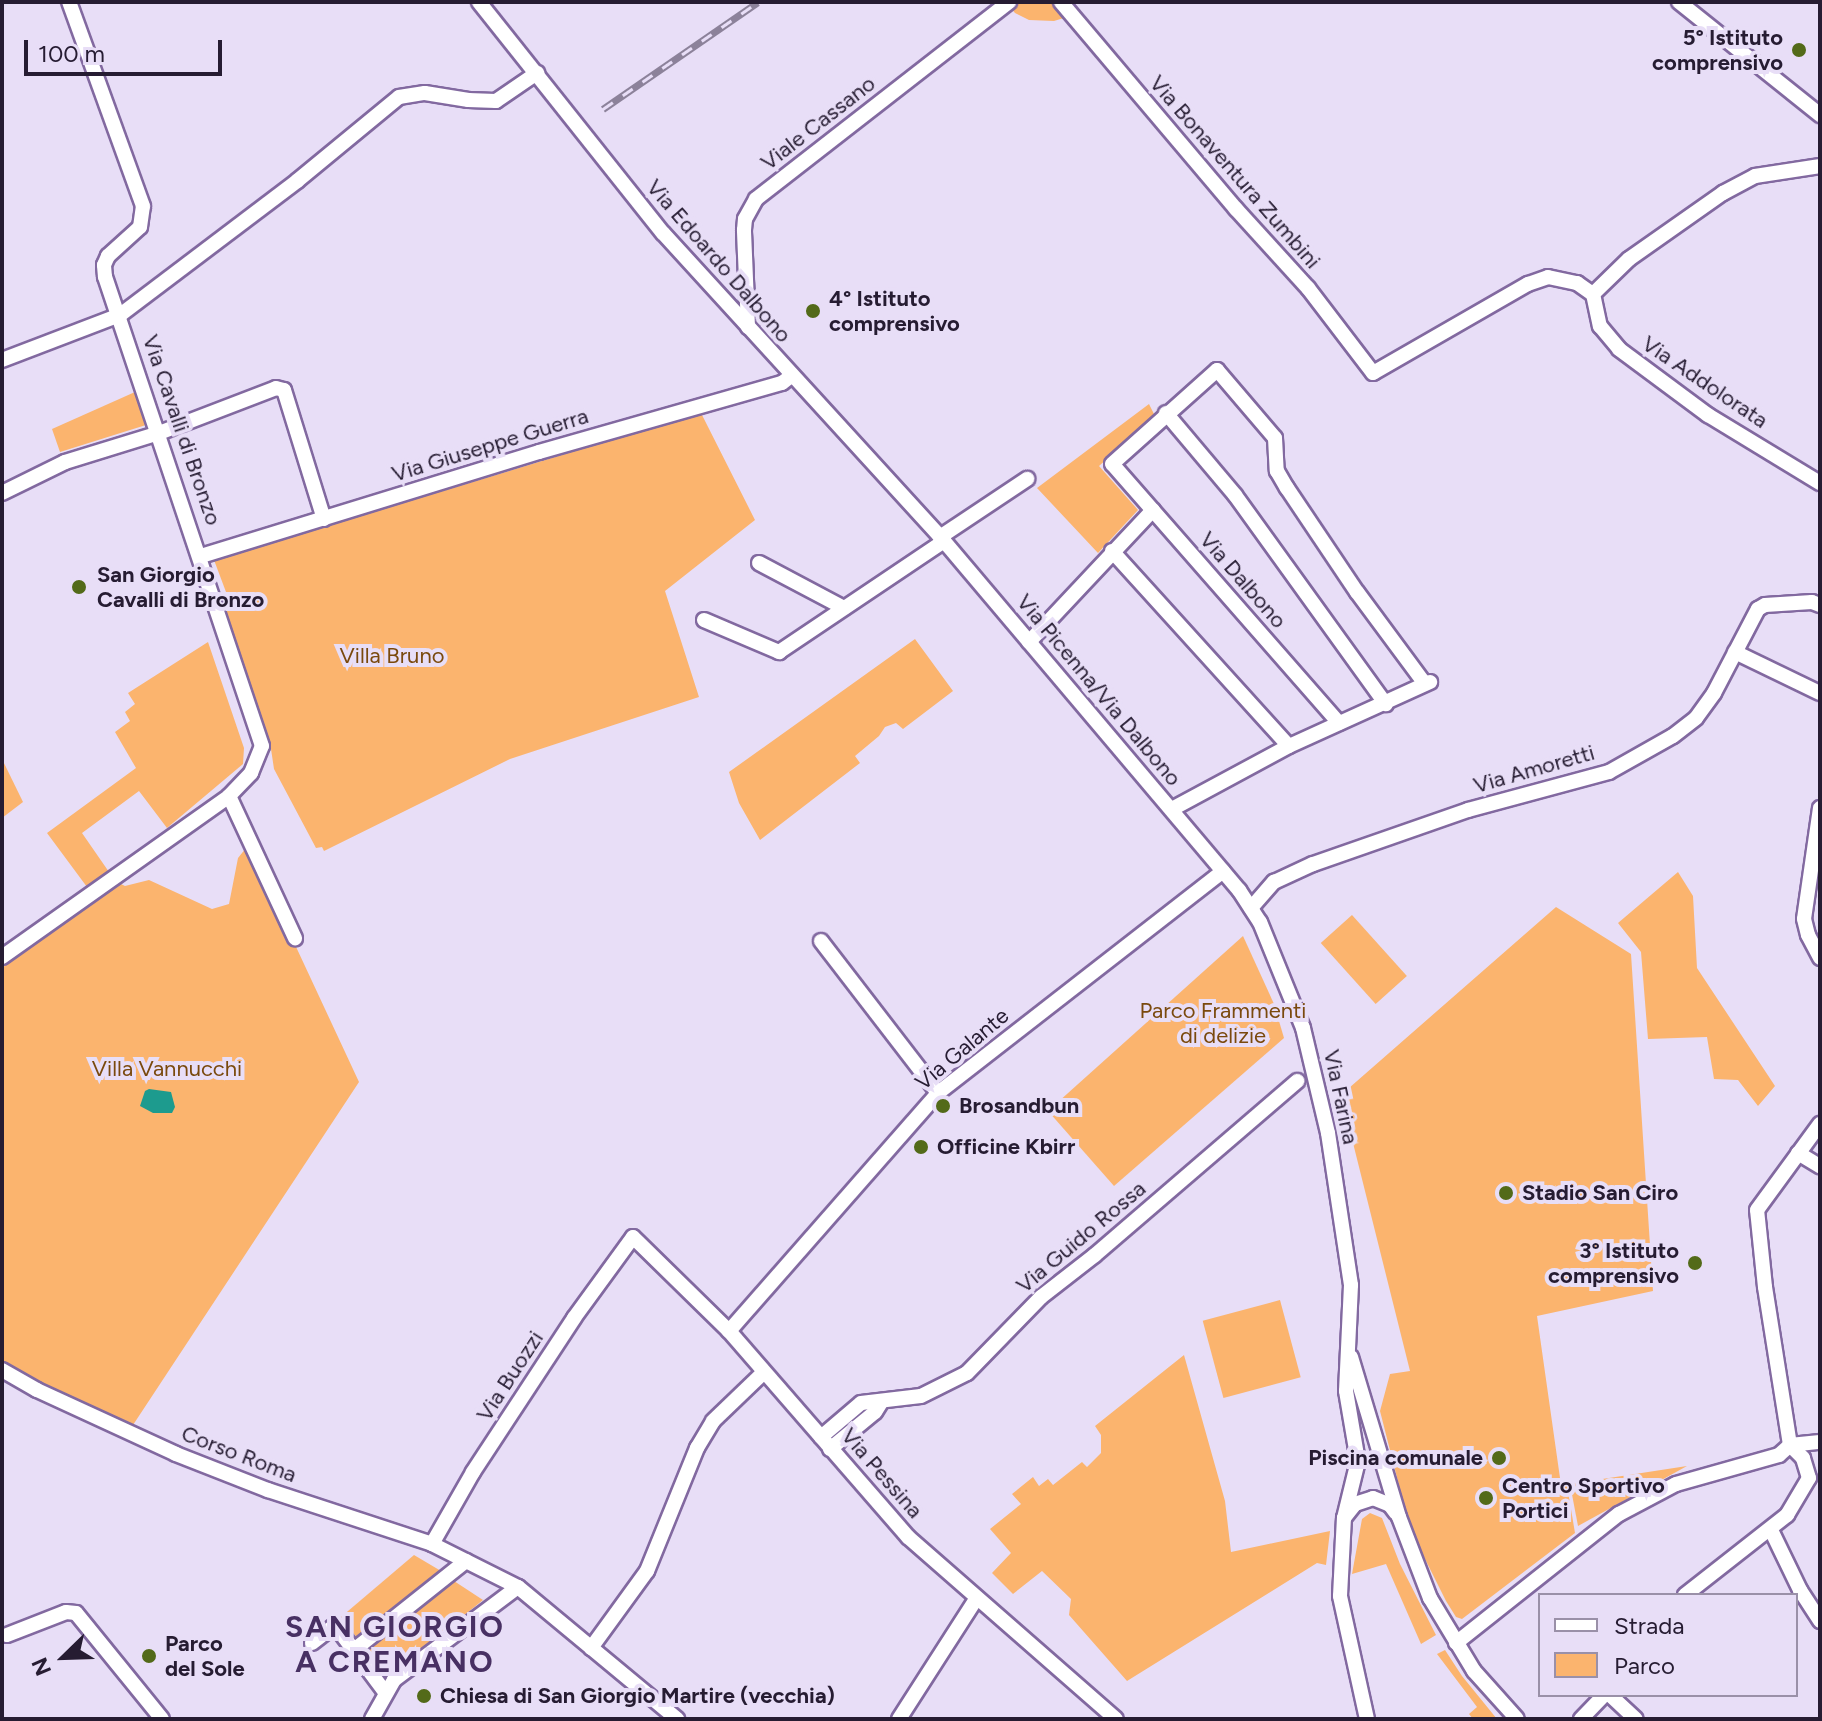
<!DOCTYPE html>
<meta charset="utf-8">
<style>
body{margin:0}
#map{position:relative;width:1822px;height:1721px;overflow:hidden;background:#e8def7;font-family:Figtree,sans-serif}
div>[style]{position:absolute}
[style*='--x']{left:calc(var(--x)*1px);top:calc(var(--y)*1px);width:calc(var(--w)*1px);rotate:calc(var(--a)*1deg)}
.green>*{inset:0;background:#fbb46e;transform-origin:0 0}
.water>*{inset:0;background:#1d9b8e}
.roads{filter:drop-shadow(2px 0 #8269a0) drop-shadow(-2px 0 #8269a0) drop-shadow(0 2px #8269a0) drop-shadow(0 -2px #8269a0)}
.minor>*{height:14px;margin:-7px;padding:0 7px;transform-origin:7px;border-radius:7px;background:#fff}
.rail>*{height:7px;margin-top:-3.5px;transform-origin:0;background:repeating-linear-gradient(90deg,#e8def7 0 12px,#8c829a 0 24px);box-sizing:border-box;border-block:2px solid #8c829a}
.dots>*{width:22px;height:22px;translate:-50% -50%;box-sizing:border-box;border:4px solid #e8def7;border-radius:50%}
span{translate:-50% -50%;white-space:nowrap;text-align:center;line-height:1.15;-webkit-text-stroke:8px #e8def7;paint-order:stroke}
.poi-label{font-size:22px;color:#261c32;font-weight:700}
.right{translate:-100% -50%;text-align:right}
.left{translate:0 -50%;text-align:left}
.street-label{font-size:22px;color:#261c32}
.park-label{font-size:22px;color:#7a490d}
.district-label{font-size:30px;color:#483063;font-weight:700;letter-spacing:2px}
.frame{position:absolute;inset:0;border:4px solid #261c32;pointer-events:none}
.legend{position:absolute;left:1538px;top:1593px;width:260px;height:104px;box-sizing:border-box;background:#e8def7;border:2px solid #9a90a8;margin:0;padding:10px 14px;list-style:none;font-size:24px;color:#261c32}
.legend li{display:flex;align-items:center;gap:16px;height:40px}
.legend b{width:40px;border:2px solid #9a90a8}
.north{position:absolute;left:24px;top:1617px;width:80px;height:80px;-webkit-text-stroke:6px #e8def7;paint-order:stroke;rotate:247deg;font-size:22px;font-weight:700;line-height:32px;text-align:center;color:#261c32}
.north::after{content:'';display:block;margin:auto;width:28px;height:36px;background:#261c32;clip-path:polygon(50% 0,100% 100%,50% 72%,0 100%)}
.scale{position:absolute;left:24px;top:40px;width:198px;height:36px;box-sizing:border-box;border:4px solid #261c32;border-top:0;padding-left:10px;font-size:24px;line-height:28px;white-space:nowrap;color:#261c32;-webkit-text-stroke:6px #e8def7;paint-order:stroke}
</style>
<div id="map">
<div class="green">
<i style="clip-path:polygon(1006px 2px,1056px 2px,1067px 17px,1054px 21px,1029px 20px,1015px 13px)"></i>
<i style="clip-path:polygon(135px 392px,146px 425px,60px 452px,52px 429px)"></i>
<i style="clip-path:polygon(1149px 404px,1155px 416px,1099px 466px,1138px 510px,1098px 553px,1037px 488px)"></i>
<i style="clip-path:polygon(701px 413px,755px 520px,665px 591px,699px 697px,510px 759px,324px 851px,322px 847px,316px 848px,274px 769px,271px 749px,221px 604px,229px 600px,214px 560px)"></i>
<i style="clip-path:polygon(915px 639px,953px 691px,903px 729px,896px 723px,885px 727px,879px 736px,855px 756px,860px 763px,760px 840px,739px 803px,729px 772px)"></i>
<i style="clip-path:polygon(208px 642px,244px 748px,243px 764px,167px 828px,139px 791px,82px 833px,109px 872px,87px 887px,47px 833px,136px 768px,115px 732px,130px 721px,125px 712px,135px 704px,128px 693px)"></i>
<i style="clip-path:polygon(2px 759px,23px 802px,2px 818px)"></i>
<i style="clip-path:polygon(246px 848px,277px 906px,359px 1082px,133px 1425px,56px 1391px,2px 1361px,2px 968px,115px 881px,125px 886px,149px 880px,212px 909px,229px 904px,238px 858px)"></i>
<i style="clip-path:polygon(1678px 872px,1693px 896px,1697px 968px,1775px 1086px,1758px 1106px,1738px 1080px,1714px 1079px,1707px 1037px,1648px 1039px,1641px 952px,1618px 923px)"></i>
<i style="clip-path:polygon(1556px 907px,1631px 954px,1653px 1291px,1537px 1316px,1561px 1485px,1567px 1485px,1575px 1533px,1462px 1619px,1456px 1617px,1446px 1601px,1423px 1555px,1405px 1509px,1380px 1411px,1390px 1374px,1410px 1371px,1341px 1095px)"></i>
<i style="left:1352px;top:915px;width:82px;height:42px;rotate:48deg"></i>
<i style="clip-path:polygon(1243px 936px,1274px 1004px,1284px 1038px,1114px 1186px,1048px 1111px)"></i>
<i style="left:1280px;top:1300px;width:80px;height:80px;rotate:75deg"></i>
<i style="clip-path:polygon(1184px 1355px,1225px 1501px,1231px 1552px,1330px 1531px,1326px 1565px,1317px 1563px,1127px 1681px,1069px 1615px,1071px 1599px,1042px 1571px,1013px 1594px,992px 1573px,1011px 1553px,990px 1529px,1021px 1504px,1012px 1494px,1033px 1477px,1039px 1486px,1048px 1479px,1053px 1485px,1082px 1462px,1087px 1467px,1101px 1453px,1101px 1435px,1095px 1426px)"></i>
<i style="clip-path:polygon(1687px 1466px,1578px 1526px,1570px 1484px)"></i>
<i style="clip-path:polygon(1370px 1513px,1382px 1518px,1400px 1564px,1436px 1635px,1421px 1644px,1386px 1564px,1352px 1574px,1362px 1519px)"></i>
<i style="clip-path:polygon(414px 1555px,441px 1571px,357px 1638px,341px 1617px)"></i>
<i style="clip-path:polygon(454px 1581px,483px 1600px,388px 1677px,368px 1648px)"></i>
<i style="clip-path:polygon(1445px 1650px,1462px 1676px,1497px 1719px,1473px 1719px,1469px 1714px,1477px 1707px,1437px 1654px)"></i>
</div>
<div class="water">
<i style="clip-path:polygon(149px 1089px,171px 1092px,175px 1107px,172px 1113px,153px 1113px,140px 1106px,145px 1091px)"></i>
</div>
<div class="roads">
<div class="minor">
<i style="--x:479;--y:2;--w:295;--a:51.5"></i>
<i style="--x:663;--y:233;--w:417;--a:47.6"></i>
<i style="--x:944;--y:541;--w:457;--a:49.8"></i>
<i style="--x:1239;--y:890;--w:38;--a:57"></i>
<i style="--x:1260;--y:922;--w:114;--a:67.9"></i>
<i style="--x:1303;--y:1028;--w:108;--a:76.6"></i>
<i style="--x:1328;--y:1133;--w:154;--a:81.4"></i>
<i style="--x:1351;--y:1285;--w:106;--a:92.7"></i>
<i style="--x:1346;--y:1391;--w:71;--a:80.3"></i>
<i style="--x:1358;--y:1461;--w:59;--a:103.8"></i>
<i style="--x:1061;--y:2;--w:271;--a:49.8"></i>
<i style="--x:1236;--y:209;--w:107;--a:47.7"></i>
<i style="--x:1308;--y:288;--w:107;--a:52.6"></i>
<i style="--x:1373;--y:373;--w:179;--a:-29.9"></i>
<i style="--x:1528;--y:284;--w:21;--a:-19"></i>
<i style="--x:1548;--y:277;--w:30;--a:12"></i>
<i style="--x:1577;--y:283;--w:19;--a:35"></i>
<i style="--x:1679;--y:2;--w:181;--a:38.7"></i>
<i style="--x:1593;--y:294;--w:33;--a:78"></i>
<i style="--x:1600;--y:326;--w:30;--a:50"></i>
<i style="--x:1619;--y:349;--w:111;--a:36.6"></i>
<i style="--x:1708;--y:415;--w:131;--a:31.3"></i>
<i style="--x:1593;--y:294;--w:50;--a:-44.2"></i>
<i style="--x:1629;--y:259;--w:115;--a:-35.1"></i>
<i style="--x:1723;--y:193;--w:36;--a:-28"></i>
<i style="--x:1755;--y:176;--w:66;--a:-8.7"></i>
<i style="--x:748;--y:327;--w:97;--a:-92.4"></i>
<i style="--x:744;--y:230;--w:11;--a:-85"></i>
<i style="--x:745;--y:219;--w:23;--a:-61"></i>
<i style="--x:756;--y:199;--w:321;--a:-37.9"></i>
<i style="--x:2;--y:360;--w:126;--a:-20.9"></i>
<i style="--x:120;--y:315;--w:222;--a:-37.1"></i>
<i style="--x:297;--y:181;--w:132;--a:-39.5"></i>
<i style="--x:399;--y:97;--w:26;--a:-9"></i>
<i style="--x:425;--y:93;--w:44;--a:9.2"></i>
<i style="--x:468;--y:100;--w:28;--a:2"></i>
<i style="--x:496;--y:101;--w:50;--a:-34.3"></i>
<i style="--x:1166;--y:413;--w:107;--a:49.9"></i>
<i style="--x:1235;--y:495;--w:258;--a:54.2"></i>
<i style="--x:2;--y:493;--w:70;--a:-26.2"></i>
<i style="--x:65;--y:462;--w:98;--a:-17.1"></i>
<i style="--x:159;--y:433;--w:125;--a:-21"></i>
<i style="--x:276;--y:388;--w:8;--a:14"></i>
<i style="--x:284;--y:390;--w:135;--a:72.8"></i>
<i style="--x:940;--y:537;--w:105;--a:-33.7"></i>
<i style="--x:1112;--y:551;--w:263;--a:47.8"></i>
<i style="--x:201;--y:556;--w:354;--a:-17.1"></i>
<i style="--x:539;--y:452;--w:253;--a:-15.9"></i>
<i style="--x:782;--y:383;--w:11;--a:-38"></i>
<i style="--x:759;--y:563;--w:96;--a:27.9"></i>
<i style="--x:704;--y:620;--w:82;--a:23.1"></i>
<i style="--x:779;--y:652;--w:199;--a:-33.9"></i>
<i style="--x:1029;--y:642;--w:181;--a:-46.8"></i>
<i style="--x:1735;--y:652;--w:94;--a:25.8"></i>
<i style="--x:1339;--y:723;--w:344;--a:-131.2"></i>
<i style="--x:1112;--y:464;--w:141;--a:-41.8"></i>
<i style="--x:1217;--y:370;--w:89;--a:49.5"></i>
<i style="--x:1275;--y:438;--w:33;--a:87"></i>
<i style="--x:1277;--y:471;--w:20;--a:60"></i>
<i style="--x:1287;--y:488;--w:125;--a:56.1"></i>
<i style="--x:1357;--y:592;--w:114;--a:53.5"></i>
<i style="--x:229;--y:796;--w:157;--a:65.1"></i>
<i style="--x:1820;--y:808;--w:112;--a:98.2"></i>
<i style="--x:1804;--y:919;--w:16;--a:76"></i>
<i style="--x:1808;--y:935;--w:26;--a:62"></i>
<i style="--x:1172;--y:809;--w:133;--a:-28.3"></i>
<i style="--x:1289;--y:746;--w:155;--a:-24.4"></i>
<i style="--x:1251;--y:908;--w:35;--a:-49"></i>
<i style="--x:1274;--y:882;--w:43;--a:-24.8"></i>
<i style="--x:1313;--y:864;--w:164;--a:-19.2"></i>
<i style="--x:1468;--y:810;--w:146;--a:-15.1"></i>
<i style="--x:1609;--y:772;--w:73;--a:-29.4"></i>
<i style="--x:1673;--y:736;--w:29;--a:-38"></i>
<i style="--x:1696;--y:718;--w:31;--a:-54"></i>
<i style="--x:1714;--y:693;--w:95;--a:-62.4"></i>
<i style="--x:1758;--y:609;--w:8;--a:-30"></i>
<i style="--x:1765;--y:605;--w:47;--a:-3.7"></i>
<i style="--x:1812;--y:602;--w:9;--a:21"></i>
<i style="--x:821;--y:941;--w:192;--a:52.4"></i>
<i style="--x:2;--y:957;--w:278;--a:-35.3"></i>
<i style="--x:229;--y:796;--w:32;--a:-46"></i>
<i style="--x:251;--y:773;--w:29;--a:-68"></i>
<i style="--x:262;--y:746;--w:495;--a:-108.5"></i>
<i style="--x:105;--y:277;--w:12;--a:-95"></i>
<i style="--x:104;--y:265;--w:10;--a:-66"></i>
<i style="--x:108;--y:256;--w:43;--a:-42.2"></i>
<i style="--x:140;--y:227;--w:21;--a:-82"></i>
<i style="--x:143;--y:206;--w:217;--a:-109.9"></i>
<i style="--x:1798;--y:1153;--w:26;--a:31"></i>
<i style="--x:729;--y:1331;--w:317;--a:-48.7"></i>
<i style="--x:938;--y:1093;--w:361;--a:-37.9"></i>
<i style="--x:1351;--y:1357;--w:167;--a:73.3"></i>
<i style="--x:1399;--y:1517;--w:87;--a:69.1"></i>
<i style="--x:1430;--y:1598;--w:85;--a:58.9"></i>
<i style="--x:1474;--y:1671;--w:64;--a:48.1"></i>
<i style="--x:2;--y:1370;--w:40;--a:29.7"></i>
<i style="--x:37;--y:1390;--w:153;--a:24.7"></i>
<i style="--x:176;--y:1454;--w:99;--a:21.4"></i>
<i style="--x:268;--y:1490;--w:173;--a:18.2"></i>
<i style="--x:432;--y:1544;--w:96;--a:26.6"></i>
<i style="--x:518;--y:1587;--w:207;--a:39.7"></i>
<i style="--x:821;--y:1437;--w:52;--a:-40.4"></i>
<i style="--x:861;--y:1403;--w:60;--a:-6.7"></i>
<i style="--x:921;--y:1396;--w:51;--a:-26.6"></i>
<i style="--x:967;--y:1373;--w:106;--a:-45.8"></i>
<i style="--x:1041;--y:1297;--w:68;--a:-37.9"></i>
<i style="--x:1095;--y:1255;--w:267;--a:-40.7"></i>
<i style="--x:1790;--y:1445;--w:160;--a:-99"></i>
<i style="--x:1765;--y:1287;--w:77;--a:-95.9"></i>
<i style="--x:1757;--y:1210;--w:107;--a:-53.8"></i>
<i style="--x:1790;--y:1445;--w:30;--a:-6"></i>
<i style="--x:830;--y:1449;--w:58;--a:-39.4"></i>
<i style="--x:875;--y:1412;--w:13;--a:-58"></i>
<i style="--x:1771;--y:1530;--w:67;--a:64.2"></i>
<i style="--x:1800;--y:1590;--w:37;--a:57"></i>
<i style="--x:432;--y:1544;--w:83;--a:-60.3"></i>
<i style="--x:473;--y:1472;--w:184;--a:-56.7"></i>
<i style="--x:574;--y:1318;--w:100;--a:-53.9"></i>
<i style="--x:633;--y:1237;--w:134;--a:44.4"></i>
<i style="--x:729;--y:1331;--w:273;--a:49"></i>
<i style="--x:908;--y:1537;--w:276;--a:41.2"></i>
<i style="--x:1685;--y:1595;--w:130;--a:-38.1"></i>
<i style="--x:1787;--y:1515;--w:43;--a:-59.3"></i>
<i style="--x:1809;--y:1478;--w:21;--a:-107"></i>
<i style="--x:1803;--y:1458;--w:18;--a:-135"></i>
<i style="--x:7;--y:1635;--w:63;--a:-21.3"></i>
<i style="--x:66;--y:1612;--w:10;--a:6"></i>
<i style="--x:76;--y:1613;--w:136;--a:50.9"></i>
<i style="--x:312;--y:1643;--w:29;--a:-38"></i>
<i style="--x:335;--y:1625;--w:84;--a:53.3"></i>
<i style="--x:1456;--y:1643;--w:208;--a:-38.4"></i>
<i style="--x:1619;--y:1514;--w:64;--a:-27.8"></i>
<i style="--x:1676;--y:1484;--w:107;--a:-15.7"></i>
<i style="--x:1779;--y:1455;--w:15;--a:-42"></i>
<i style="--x:591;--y:1648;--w:95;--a:-54"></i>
<i style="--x:647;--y:1571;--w:133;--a:-67.9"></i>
<i style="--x:697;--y:1448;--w:31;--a:-59"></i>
<i style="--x:713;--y:1421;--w:69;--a:-43.8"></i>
<i style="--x:354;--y:1650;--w:143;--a:-38.5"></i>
<i style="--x:1610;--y:1695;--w:35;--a:43"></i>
<i style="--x:372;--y:1719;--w:45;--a:-60.6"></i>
<i style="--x:394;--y:1680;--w:155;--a:-36.9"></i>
<i style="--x:899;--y:1719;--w:143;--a:-57.3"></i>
<i style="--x:1367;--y:1719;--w:126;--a:-102.4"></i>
<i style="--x:1340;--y:1596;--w:78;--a:-87.1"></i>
<i style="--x:1344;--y:1518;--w:18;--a:-52"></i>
<i style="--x:1355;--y:1504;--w:19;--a:-18"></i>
<i style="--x:1373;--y:1498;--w:18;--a:22"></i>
<i style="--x:1390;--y:1505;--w:10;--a:53"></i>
<i style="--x:1581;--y:1719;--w:33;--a:-46"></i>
</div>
</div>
<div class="rail">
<i style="--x:603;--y:109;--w:188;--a:-34.6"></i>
</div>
<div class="dots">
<i style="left:1799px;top:50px;background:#536a19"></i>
<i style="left:813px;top:311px;background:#536a19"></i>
<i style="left:79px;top:587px;background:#536a19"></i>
<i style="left:943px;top:1106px;background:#536a19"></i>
<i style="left:921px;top:1147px;background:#536a19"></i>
<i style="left:1506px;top:1193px;background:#536a19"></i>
<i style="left:1695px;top:1263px;background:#536a19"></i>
<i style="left:1499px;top:1458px;background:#536a19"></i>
<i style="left:1486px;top:1498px;background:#536a19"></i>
<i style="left:149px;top:1656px;background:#536a19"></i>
<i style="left:424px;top:1696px;background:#536a19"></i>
</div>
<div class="poi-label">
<span class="right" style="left:1783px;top:50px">5° Istituto<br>comprensivo</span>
<span class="left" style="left:829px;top:311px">4° Istituto<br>comprensivo</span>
<span class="left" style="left:97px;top:587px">San Giorgio<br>Cavalli di Bronzo</span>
<span class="left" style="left:959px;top:1106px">Brosandbun</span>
<span class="left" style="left:937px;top:1147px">Officine Kbirr</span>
<span class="left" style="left:1522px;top:1193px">Stadio San Ciro</span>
<span class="right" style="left:1679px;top:1263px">3° Istituto<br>comprensivo</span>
<span class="right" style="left:1483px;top:1458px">Piscina comunale</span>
<span class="left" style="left:1502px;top:1498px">Centro Sportivo<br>Portici</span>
<span class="left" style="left:165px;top:1656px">Parco<br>del Sole</span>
<span class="left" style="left:440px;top:1696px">Chiesa di San Giorgio Martire (vecchia)</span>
</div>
<div class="street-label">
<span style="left:818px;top:123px;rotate:-38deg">Viale Cassano</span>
<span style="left:1235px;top:172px;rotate:49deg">Via Bonaventura Zumbini</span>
<span style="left:719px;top:261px;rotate:49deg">Via Edoardo Dalbono</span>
<span style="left:1705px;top:382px;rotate:34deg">Via Addolorata</span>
<span style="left:182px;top:430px;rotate:71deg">Via Cavalli di Bronzo</span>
<span style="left:490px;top:445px;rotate:-17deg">Via Giuseppe Guerra</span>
<span style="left:1243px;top:580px;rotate:49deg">Via Dalbono</span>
<span style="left:1099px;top:690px;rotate:50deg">Via Picenna/Via Dalbono</span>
<span style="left:1534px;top:769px;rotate:-16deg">Via Amoretti</span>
<span style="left:962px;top:1049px;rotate:-40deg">Via Galante</span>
<span style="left:1341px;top:1097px;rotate:78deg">Via Farina</span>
<span style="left:1081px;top:1237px;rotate:-40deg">Via Guido Rossa</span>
<span style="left:510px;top:1376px;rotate:-57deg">Via Buozzi</span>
<span style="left:239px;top:1454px;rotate:21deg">Corso Roma</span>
<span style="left:882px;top:1473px;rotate:49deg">Via Pessina</span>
</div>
<div class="park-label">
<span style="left:392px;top:656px">Villa Bruno</span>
<span style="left:1223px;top:1023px">Parco Frammenti<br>di delizie</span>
<span style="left:167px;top:1069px">Villa Vannucchi</span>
</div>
<div class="district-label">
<span style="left:395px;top:1644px">SAN GIORGIO<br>A CREMANO</span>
</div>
<div class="frame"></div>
<ul class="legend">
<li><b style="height:10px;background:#fff"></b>Strada</li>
<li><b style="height:22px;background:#fbb46e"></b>Parco</li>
</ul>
<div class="north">N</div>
<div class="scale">100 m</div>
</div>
